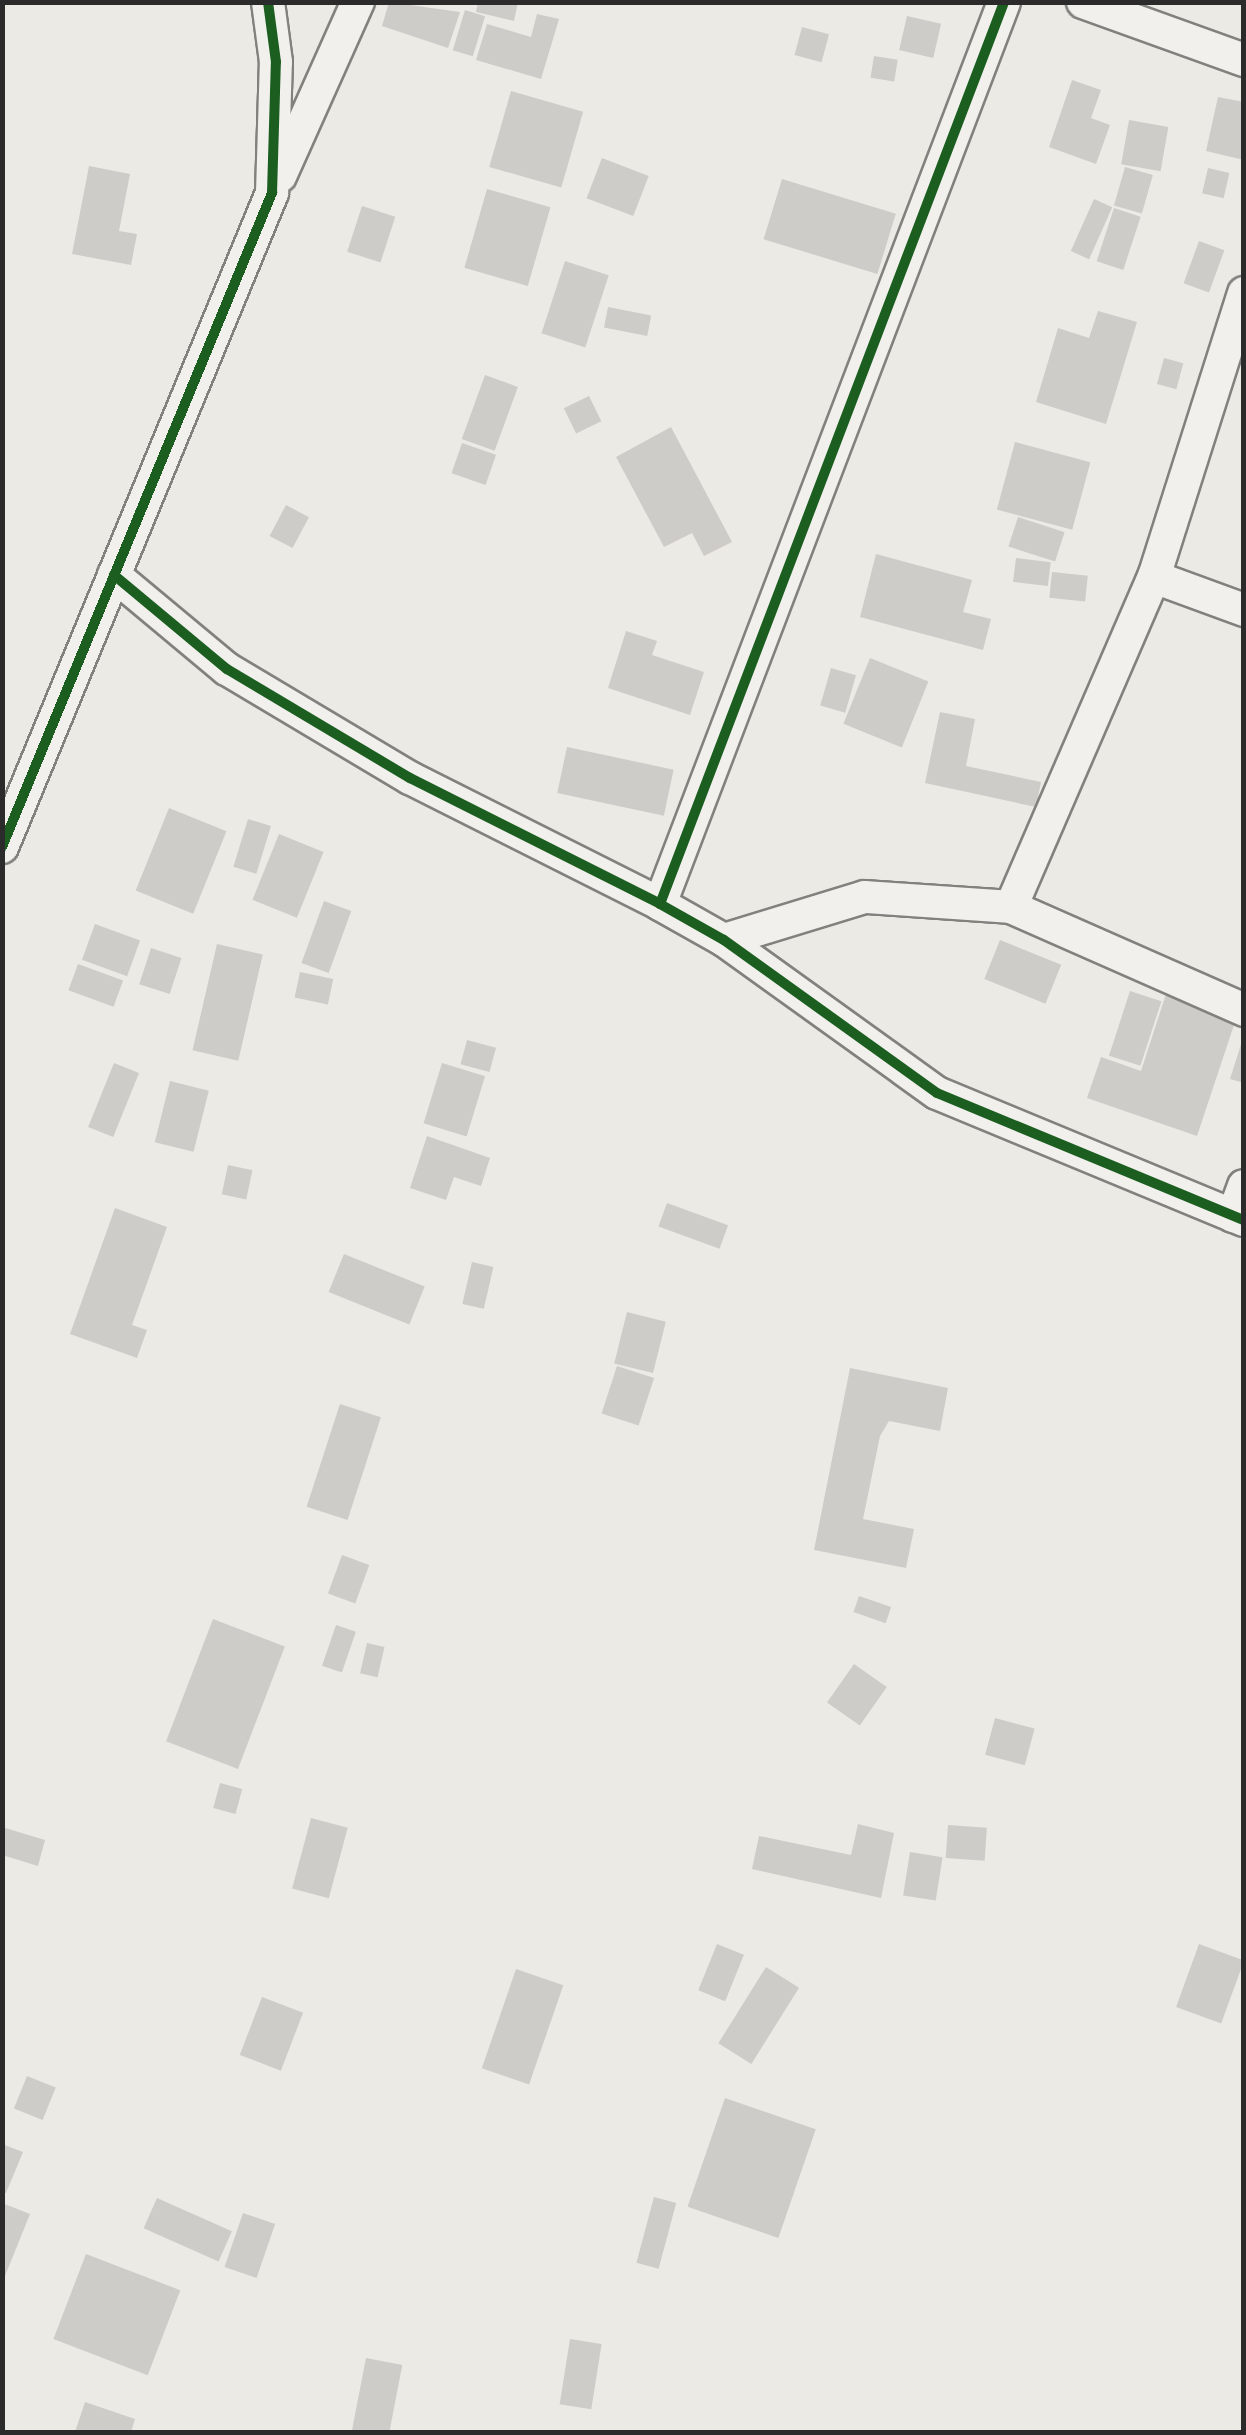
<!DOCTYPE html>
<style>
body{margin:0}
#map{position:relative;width:1246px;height:2435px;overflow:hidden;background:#eceae4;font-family:Mynerve,sans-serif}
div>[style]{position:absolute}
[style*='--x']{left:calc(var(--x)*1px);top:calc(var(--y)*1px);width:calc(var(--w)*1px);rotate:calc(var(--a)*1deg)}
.building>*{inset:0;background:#ceccc8;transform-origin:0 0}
.roads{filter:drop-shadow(2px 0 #82817e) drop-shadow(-2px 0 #82817e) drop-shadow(0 2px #82817e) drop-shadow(0 -2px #82817e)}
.minor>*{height:32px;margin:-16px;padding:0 16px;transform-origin:16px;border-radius:16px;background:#f1f0ec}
.cycleway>*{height:10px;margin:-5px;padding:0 5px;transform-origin:5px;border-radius:5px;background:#1b5e20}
span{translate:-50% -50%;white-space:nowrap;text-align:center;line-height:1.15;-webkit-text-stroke:9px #f7f3e8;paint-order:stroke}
.frame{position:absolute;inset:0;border:5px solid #2b2b2b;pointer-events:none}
</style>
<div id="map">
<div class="building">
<i style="clip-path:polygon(389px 2px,460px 12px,448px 48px,382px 26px)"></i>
<i style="clip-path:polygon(478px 2px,518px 2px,514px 21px,476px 12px)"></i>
<i style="left:465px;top:10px;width:21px;height:42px;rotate:17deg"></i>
<i style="clip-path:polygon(537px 14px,559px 19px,541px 79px,476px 60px,487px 24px,531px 37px)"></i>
<i style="left:907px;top:16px;width:35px;height:35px;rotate:13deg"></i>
<i style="left:802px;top:27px;width:28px;height:29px;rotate:15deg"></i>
<i style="left:874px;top:56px;width:24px;height:22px;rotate:9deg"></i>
<i style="clip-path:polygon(1072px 80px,1101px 90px,1091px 118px,1110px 125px,1096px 164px,1049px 147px)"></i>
<i style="left:511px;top:91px;width:75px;height:79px;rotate:16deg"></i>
<i style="clip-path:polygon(1218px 97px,1244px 102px,1244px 160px,1206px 151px)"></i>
<i style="left:1129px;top:120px;width:40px;height:45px;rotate:10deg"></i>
<i style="left:602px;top:158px;width:50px;height:43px;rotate:21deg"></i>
<i style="clip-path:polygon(89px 166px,130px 174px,119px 231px,137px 234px,131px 265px,72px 254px)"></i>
<i style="left:1125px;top:167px;width:29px;height:40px;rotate:16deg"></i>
<i style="left:1208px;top:168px;width:22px;height:26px;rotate:13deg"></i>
<i style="left:782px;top:179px;width:119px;height:63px;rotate:17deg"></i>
<i style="left:487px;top:189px;width:66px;height:82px;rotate:16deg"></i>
<i style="left:1094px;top:199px;width:20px;height:57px;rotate:24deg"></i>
<i style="left:362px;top:206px;width:35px;height:48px;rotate:18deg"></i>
<i style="left:1114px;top:208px;width:28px;height:56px;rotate:18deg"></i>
<i style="left:1199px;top:241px;width:27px;height:45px;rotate:20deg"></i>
<i style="left:565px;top:261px;width:46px;height:76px;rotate:18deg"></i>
<i style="left:608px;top:307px;width:44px;height:21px;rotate:11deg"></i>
<i style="clip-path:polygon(1098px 311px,1137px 322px,1106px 424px,1036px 402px,1058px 328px,1089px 338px)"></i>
<i style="left:1164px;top:358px;width:20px;height:27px;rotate:15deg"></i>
<i style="left:485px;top:375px;width:35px;height:68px;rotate:20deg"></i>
<i style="left:589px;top:396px;width:28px;height:28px;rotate:64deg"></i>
<i style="clip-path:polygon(671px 427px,732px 542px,704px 556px,692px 533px,664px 547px,616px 457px)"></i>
<i style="left:1015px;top:442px;width:78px;height:70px;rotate:15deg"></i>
<i style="left:462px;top:443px;width:36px;height:32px;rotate:19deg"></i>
<i style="left:286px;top:505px;width:26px;height:35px;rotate:28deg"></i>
<i style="left:1018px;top:517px;width:49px;height:31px;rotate:18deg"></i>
<i style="clip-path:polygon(876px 554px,972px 580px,963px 612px,991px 619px,983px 650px,860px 617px)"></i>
<i style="left:1016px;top:558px;width:35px;height:24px;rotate:7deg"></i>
<i style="left:1052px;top:572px;width:36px;height:26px;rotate:6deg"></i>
<i style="clip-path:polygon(626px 631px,657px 641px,652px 655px,704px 672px,690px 715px,608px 688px)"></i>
<i style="left:870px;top:658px;width:63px;height:71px;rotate:22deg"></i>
<i style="left:831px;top:668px;width:26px;height:39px;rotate:16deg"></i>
<i style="clip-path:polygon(940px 712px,975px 719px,966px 766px,1041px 782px,1036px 807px,925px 783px)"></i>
<i style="left:567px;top:747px;width:109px;height:47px;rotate:12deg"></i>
<i style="left:169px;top:808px;width:62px;height:89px;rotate:22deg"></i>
<i style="left:248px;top:819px;width:24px;height:50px;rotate:17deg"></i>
<i style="left:279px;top:834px;width:48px;height:71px;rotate:22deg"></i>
<i style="left:324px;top:901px;width:29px;height:66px;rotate:20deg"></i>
<i style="left:95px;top:924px;width:48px;height:38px;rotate:20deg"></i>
<i style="left:1000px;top:940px;width:66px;height:42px;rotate:22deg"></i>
<i style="left:217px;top:944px;width:47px;height:109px;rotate:13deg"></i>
<i style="left:151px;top:948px;width:32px;height:38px;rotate:18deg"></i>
<i style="left:78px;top:964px;width:48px;height:28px;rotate:20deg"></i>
<i style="left:300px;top:972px;width:34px;height:26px;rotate:12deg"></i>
<i style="left:1130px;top:991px;width:33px;height:68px;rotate:18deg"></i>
<i style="clip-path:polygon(1166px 994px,1236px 1019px,1197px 1136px,1087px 1098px,1101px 1057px,1141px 1071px)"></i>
<i style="clip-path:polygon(1244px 1035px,1244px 1083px,1230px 1079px)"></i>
<i style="left:467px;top:1040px;width:30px;height:25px;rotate:15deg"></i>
<i style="left:114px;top:1063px;width:27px;height:69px;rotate:22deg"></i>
<i style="left:442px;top:1063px;width:45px;height:63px;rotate:17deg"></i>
<i style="left:170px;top:1081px;width:40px;height:63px;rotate:14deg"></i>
<i style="clip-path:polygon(427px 1136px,490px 1158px,481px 1186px,454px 1177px,446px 1200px,410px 1188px)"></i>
<i style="left:228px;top:1165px;width:25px;height:30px;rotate:12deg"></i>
<i style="left:667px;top:1203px;width:65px;height:25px;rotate:20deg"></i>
<i style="clip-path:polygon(115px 1208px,167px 1227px,132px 1325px,147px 1330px,137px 1358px,70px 1334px)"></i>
<i style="left:344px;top:1254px;width:87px;height:41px;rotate:22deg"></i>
<i style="left:472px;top:1262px;width:22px;height:43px;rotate:13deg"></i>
<i style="left:627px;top:1312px;width:40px;height:53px;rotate:14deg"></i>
<i style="left:617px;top:1366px;width:39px;height:50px;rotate:18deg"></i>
<i style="clip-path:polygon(850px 1368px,948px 1388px,940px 1431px,889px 1421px,880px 1436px,863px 1519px,914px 1529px,906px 1568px,814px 1550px)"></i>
<i style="left:340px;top:1404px;width:43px;height:108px;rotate:18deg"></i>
<i style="left:342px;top:1555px;width:29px;height:41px;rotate:20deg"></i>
<i style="left:859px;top:1596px;width:34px;height:17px;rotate:19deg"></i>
<i style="left:213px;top:1619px;width:77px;height:131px;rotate:21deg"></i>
<i style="left:336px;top:1625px;width:21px;height:43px;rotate:19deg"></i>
<i style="left:367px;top:1643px;width:18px;height:31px;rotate:13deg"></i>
<i style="left:854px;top:1664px;width:40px;height:47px;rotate:35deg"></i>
<i style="left:995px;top:1718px;width:41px;height:38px;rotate:15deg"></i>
<i style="left:220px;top:1783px;width:23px;height:26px;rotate:15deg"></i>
<i style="left:311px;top:1818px;width:38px;height:73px;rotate:15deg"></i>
<i style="clip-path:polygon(858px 1824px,894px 1833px,881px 1898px,752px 1869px,759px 1836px,851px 1855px)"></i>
<i style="left:948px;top:1825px;width:39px;height:33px;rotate:4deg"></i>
<i style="clip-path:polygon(2px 1827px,45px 1840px,38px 1866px,2px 1855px)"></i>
<i style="left:910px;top:1852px;width:33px;height:44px;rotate:9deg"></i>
<i style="left:717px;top:1944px;width:29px;height:50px;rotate:22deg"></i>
<i style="left:1199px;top:1944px;width:48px;height:67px;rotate:20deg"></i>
<i style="left:766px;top:1967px;width:39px;height:90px;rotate:32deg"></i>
<i style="left:516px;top:1969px;width:50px;height:105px;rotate:19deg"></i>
<i style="left:262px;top:1997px;width:44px;height:62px;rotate:21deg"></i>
<i style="left:27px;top:2076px;width:31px;height:35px;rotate:22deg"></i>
<i style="left:725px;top:2098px;width:96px;height:115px;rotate:19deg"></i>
<i style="clip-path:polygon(2px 2144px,23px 2152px,6px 2193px,2px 2192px)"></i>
<i style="left:654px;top:2197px;width:23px;height:68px;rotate:15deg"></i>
<i style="left:157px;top:2198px;width:82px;height:33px;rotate:24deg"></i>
<i style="clip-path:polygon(2px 2203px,30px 2214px,3px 2281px,2px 2281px)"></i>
<i style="left:243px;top:2213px;width:34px;height:57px;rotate:19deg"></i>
<i style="left:86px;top:2254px;width:101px;height:91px;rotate:21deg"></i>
<i style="left:570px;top:2339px;width:32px;height:66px;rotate:9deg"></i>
<i style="left:366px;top:2358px;width:37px;height:73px;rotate:11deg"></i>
<i style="clip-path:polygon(85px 2402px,135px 2419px,131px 2432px,75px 2432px)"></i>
</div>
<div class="roads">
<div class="minor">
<i style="--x:1083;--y:2;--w:171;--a:19.8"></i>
<i style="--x:280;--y:176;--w:191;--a:-65.9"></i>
<i style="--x:114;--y:575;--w:147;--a:39.8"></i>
<i style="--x:227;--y:669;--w:213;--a:30.8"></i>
<i style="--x:410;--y:778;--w:280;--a:26.7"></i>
<i style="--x:660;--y:904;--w:965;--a:-69.12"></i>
<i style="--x:1154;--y:577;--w:96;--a:20.1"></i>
<i style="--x:2;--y:847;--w:708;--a:-67.57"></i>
<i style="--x:272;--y:193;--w:131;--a:-88.3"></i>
<i style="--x:276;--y:62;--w:61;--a:-97.6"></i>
<i style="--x:660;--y:904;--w:73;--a:29.4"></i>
<i style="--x:724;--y:940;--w:262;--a:35.7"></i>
<i style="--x:937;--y:1093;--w:332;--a:22.5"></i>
<i style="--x:1011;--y:907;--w:360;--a:-66.6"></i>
<i style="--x:1154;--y:577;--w:298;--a:-72.4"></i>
<i style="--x:724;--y:940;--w:147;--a:-17"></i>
<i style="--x:865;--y:897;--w:146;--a:3.9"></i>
<i style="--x:1011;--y:907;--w:255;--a:23.8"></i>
<i style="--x:1233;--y:1216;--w:32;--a:-70"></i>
</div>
</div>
<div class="cycleway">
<i style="--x:114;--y:575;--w:147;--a:39.8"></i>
<i style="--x:227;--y:669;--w:213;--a:30.8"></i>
<i style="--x:410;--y:778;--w:280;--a:26.7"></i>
<i style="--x:660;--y:904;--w:965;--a:-69.12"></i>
<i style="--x:2;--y:847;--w:708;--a:-67.57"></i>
<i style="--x:272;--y:193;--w:131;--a:-88.3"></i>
<i style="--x:276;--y:62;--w:61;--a:-97.6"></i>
<i style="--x:660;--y:904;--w:73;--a:29.4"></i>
<i style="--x:724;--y:940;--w:262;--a:35.7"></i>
<i style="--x:937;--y:1093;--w:332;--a:22.5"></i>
</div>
<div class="frame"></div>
</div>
